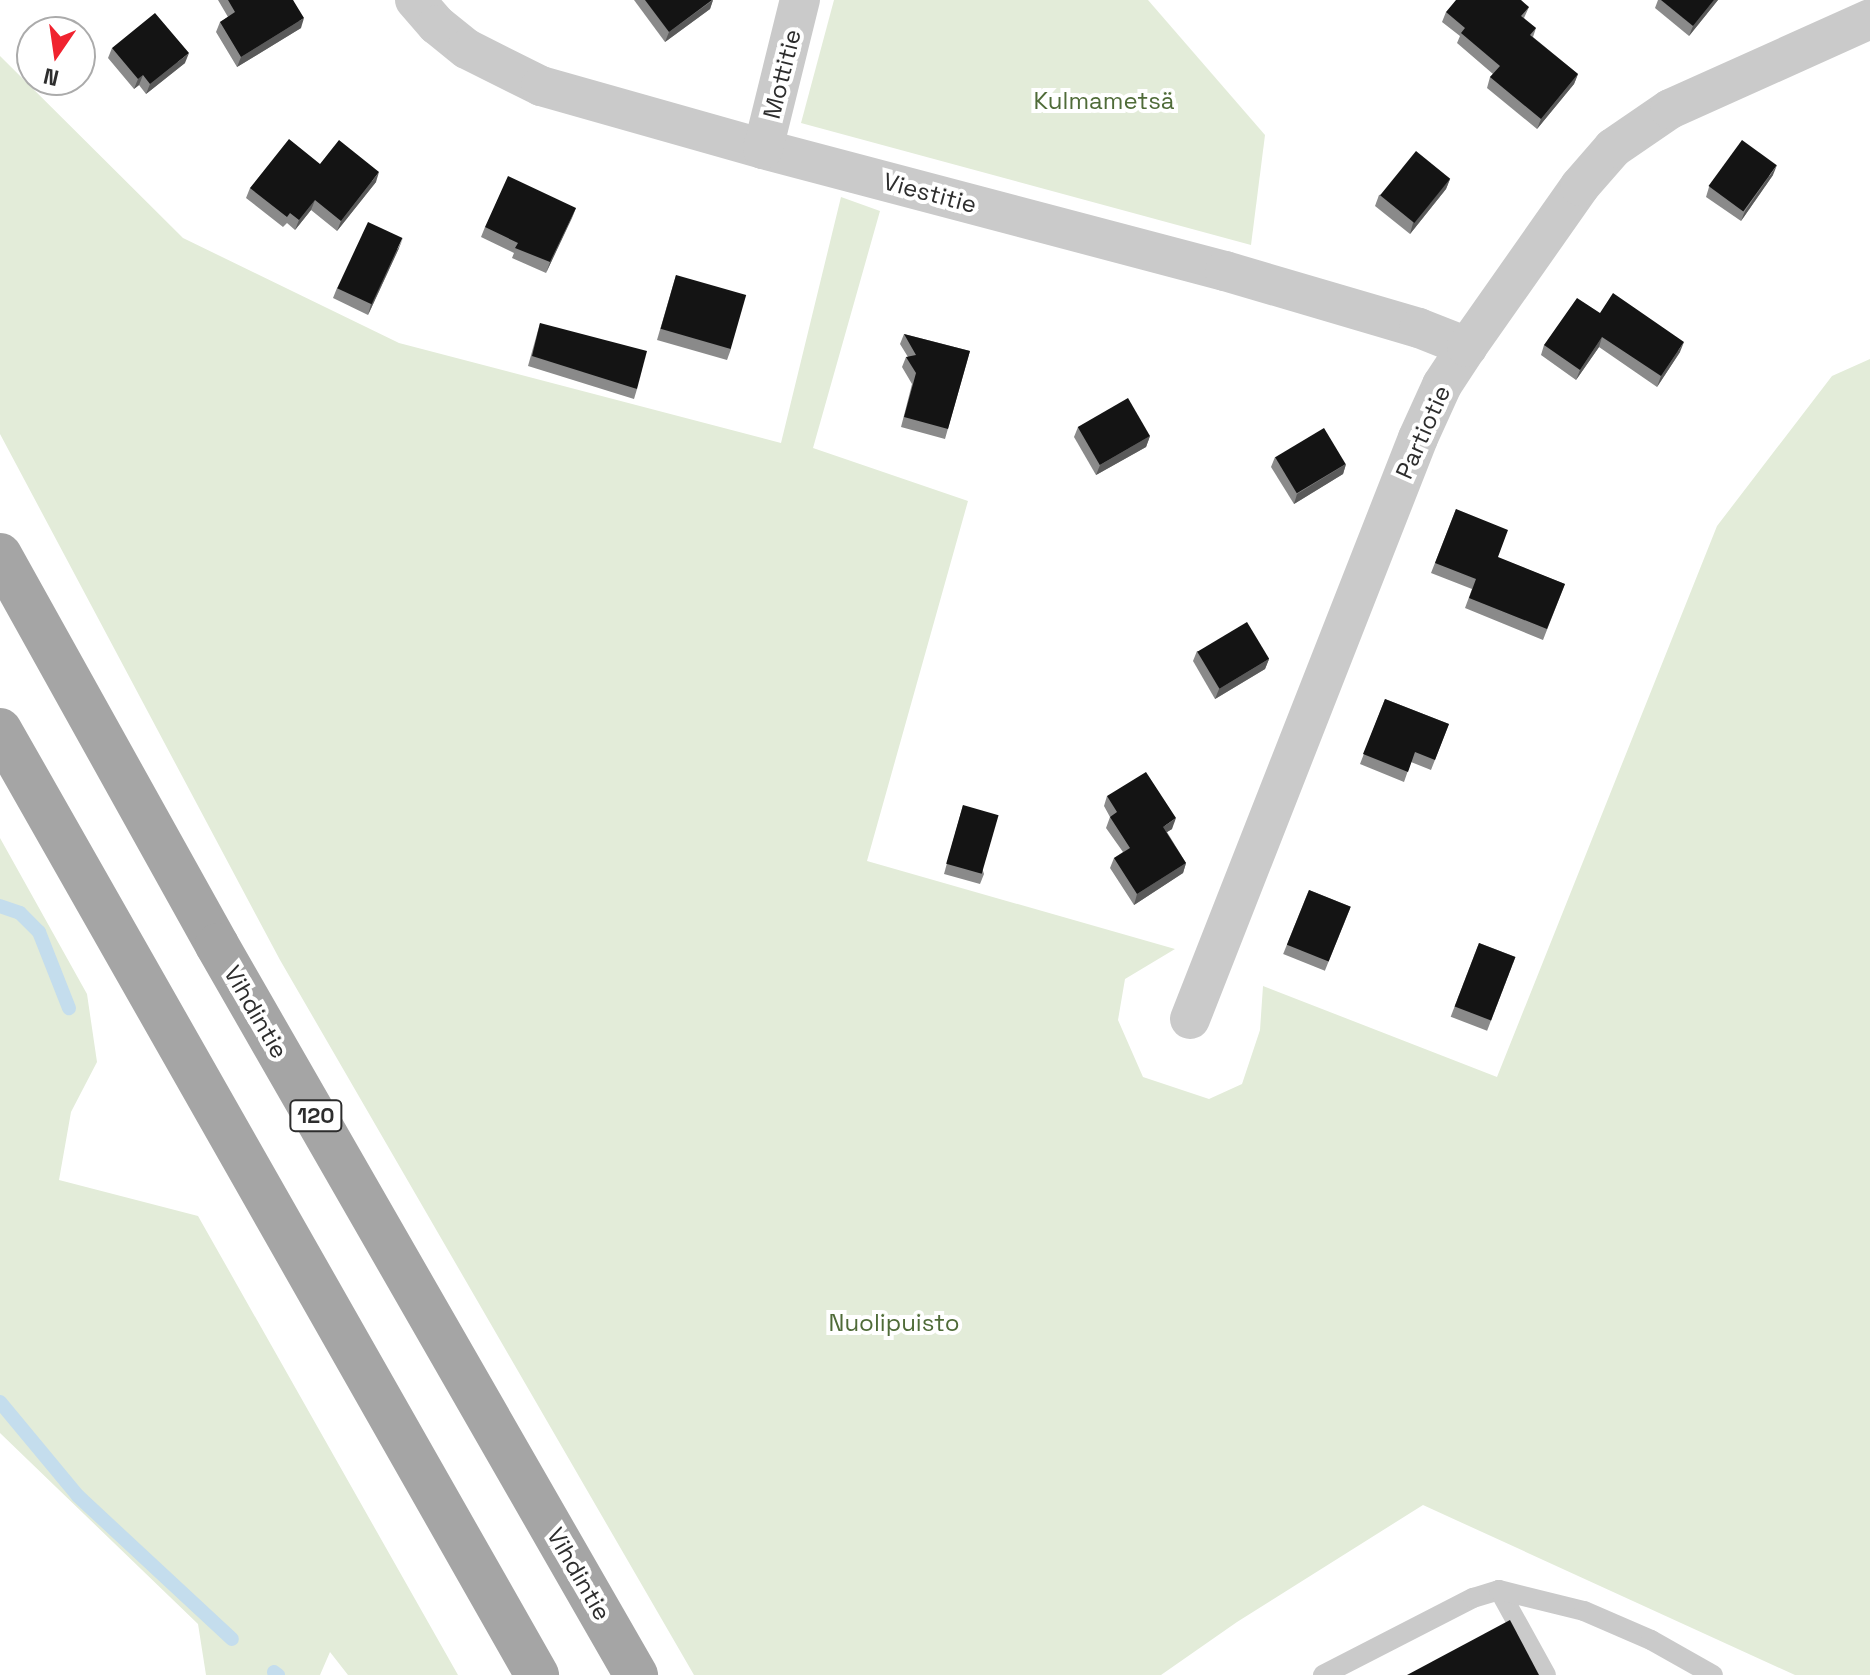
<!DOCTYPE html>
<meta charset="utf-8">
<style>
body{margin:0}
#map{position:relative;width:1870px;height:1675px;overflow:hidden;background:#fff;font-family:"Space Grotesk",sans-serif}
div>[style]{position:absolute}
[style*='--x']{left:calc(var(--x)*1px);top:calc(var(--y)*1px);width:calc(var(--w)*1px);rotate:calc(var(--a)*1deg)}
.green>*{inset:0;background:#e3ecd9}
.stream>*{height:14px;margin:-7px;padding:0 7px;transform-origin:7px;border-radius:7px;background:#c4dded}
.service>*{height:20px;margin:-10px;padding:0 10px;transform-origin:10px;border-radius:10px;background:#cacaca}
.minor>*{height:40px;margin:-20px;padding:0 20px;transform-origin:20px;border-radius:20px;background:#cacaca}
.primary>*{height:44px;margin:-22px;padding:0 22px;transform-origin:22px;border-radius:22px;background:#a5a5a5}
.wall>*{inset:0;background:#8a8a8a;transform-origin:0 0}
.shaded-wall>*{inset:0;background:#5a5a5a}
.building>*{inset:0;background:#141414;transform-origin:0 0}
span{translate:-50% -50%;white-space:nowrap;text-align:center;line-height:1.15;-webkit-text-stroke:8px #fff;paint-order:stroke}
.shield-label span{padding:2px 6px;background:#fff;border:2px solid;border-radius:6px;-webkit-text-stroke-width:0}
.shield-label{font-size:22px;color:#2d2d2d;font-weight:700}
.street-label{font-size:24px;color:#2d2d2d}
.park-label{font-size:24px;color:#4f6b38}
.north{position:absolute;left:16px;top:16px;width:80px;height:80px;box-sizing:border-box;background:#fff;border:2px solid #ababab;border-radius:50%;rotate:193deg;font-size:22px;font-weight:700;line-height:32px;text-align:center;color:#2d2d2d}
.north::after{content:'';display:block;margin:auto;width:28px;height:36px;background:#f0232f;clip-path:polygon(50% 0,100% 100%,50% 72%,0 100%)}
</style>
<div id="map">
<div class="green">
<i style="clip-path:polygon(834px 0,1148px 0,1265px 135px,1251px 245px,801px 123px)"></i>
<i style="clip-path:polygon(0 56px,183px 238px,399px 343px,781px 443px,841px 197px,880px 211px,813px 448px,968px 501px,867px 861px,1175px 949px,1125px 979px,1118px 1020px,1143px 1077px,1209px 1099px,1242px 1084px,1260px 1030px,1263px 986px,1497px 1077px,1717px 526px,1832px 376px,1870px 359px,1870px 1675px,1795px 1675px,1423px 1505px,1237px 1622px,1161px 1675px,694px 1675px,280px 960px,0 434px)"></i>
<i style="clip-path:polygon(0 838px,87px 994px,97px 1062px,71px 1112px,59px 1180px,198px 1216px,458px 1675px,348px 1675px,330px 1652px,320px 1675px,206px 1675px,198px 1624px,0 1433px)"></i>
</div>
<div class="stream">
<i style="--x:0;--y:906;--w:21;--a:19"></i>
<i style="--x:20;--y:913;--w:27;--a:45"></i>
<i style="--x:39;--y:932;--w:82;--a:68.5"></i>
<i style="--x:0;--y:1402;--w:122;--a:50.3"></i>
<i style="--x:78;--y:1496;--w:210;--a:42.9"></i>
<i style="--x:274;--y:1672;--w:5;--a:37"></i>
</div>
<div class="service">
<i style="--x:1499;--y:1590;--w:97;--a:61.1"></i>
<i style="--x:1323;--y:1675;--w:169;--a:-27.2"></i>
<i style="--x:1473;--y:1598;--w:27;--a:-17"></i>
<i style="--x:1499;--y:1590;--w:88;--a:13.9"></i>
<i style="--x:1584;--y:1611;--w:73;--a:23.4"></i>
<i style="--x:1651;--y:1640;--w:71;--a:29.4"></i>
</div>
<div class="minor">
<i style="--x:415;--y:0;--w:33;--a:49"></i>
<i style="--x:437;--y:25;--w:38;--a:39"></i>
<i style="--x:467;--y:49;--w:83;--a:26.6"></i>
<i style="--x:541;--y:86;--w:231;--a:15.8"></i>
<i style="--x:763;--y:149;--w:478;--a:14.8"></i>
<i style="--x:1225;--y:271;--w:202;--a:16.4"></i>
<i style="--x:1419;--y:328;--w:52;--a:21.6"></i>
<i style="--x:763;--y:149;--w:154;--a:-76.1"></i>
<i style="--x:1190;--y:1019;--w:624;--a:-68.57"></i>
<i style="--x:1418;--y:438;--w:58;--a:-65.6"></i>
<i style="--x:1442;--y:385;--w:45;--a:-56.7"></i>
<i style="--x:1467;--y:347;--w:197;--a:-54.9"></i>
<i style="--x:1580;--y:186;--w:50;--a:-49"></i>
<i style="--x:1613;--y:148;--w:69;--a:-34.4"></i>
<i style="--x:1670;--y:109;--w:219;--a:-24.2"></i>
</div>
<div class="primary">
<i style="--x:0;--y:555;--w:446;--a:60.9"></i>
<i style="--x:217;--y:945;--w:842;--a:60.15"></i>
<i style="--x:0;--y:730;--w:1087;--a:60.39"></i>
</div>
<div class="wall">
<i style="clip-path:polygon(218px 0,293px 0,301px 28px,237px 67px,216px 32px,220px 22px,228px 17px)"></i>
<i style="clip-path:polygon(634px 0,713px 0,710px 9px,665px 42px)"></i>
<i style="clip-path:polygon(1658px 0,1718px 0,1689px 36px,1655px 8px)"></i>
<i style="clip-path:polygon(1529px 7px,1524px 18px,1536px 28px,1533px 37px,1578px 74px,1574px 84px,1537px 129px,1487px 88px,1490px 77px,1493px 74px,1457px 43px,1460px 36px,1442px 22px,1446px 12px)"></i>
<i style="clip-path:polygon(112px 48px,185px 63px,146px 94px,139px 85px,134px 89px,108px 58px)"></i>
<i style="clip-path:polygon(320px 164px,376px 182px,337px 231px,311px 210px,295px 230px,287px 223px,283px 227px,246px 198px,250px 188px)"></i>
<i style="clip-path:polygon(1773px 175px,1741px 221px,1706px 197px,1709px 187px)"></i>
<i style="clip-path:polygon(1450px 179px,1446px 189px,1410px 234px,1375px 206px,1379px 195px)"></i>
<i style="clip-path:polygon(576px 208px,546px 273px,512px 258px,514px 253px,481px 237px,485px 227px)"></i>
<i style="clip-path:polygon(399px 248px,368px 315px,333px 298px,337px 288px)"></i>
<i style="clip-path:polygon(676px 275px,731px 349px,727px 360px,657px 340px)"></i>
<i style="clip-path:polygon(1600px 313px,1680px 352px,1657px 387px,1599px 347px,1576px 380px,1541px 355px,1544px 345px)"></i>
<i style="clip-path:polygon(540px 323px,637px 389px,634px 399px,528px 366px)"></i>
<i style="clip-path:polygon(904px 334px,970px 351px,945px 439px,901px 427px,912px 384px,902px 367px,906px 357px,908px 357px,900px 344px)"></i>
<i style="clip-path:polygon(1078px 427px,1150px 436px,1146px 447px,1096px 475px,1074px 437px)"></i>
<i style="clip-path:polygon(1275px 457px,1346px 464px,1343px 474px,1294px 504px,1271px 467px)"></i>
<i style="clip-path:polygon(1456px 509px,1498px 558px,1565px 584px,1543px 640px,1465px 608px,1472px 589px,1431px 573px)"></i>
<i style="clip-path:polygon(1197px 651px,1269px 659px,1265px 669px,1215px 699px,1193px 661px)"></i>
<i style="clip-path:polygon(1385px 699px,1449px 724px,1431px 770px,1411px 762px,1404px 782px,1360px 764px)"></i>
<i style="clip-path:polygon(1107px 796px,1172px 829px,1167px 832px,1186px 863px,1183px 873px,1134px 905px,1110px 868px,1114px 858px,1123px 852px,1106px 828px,1110px 817px,1104px 806px)"></i>
<i style="clip-path:polygon(963px 805px,984px 874px,980px 884px,944px 874px)"></i>
<i style="left:1309px;top:890px;width:45px;height:69px;rotate:22deg"></i>
<i style="left:1479px;top:943px;width:39px;height:79px;rotate:21deg"></i>
</div>
<div class="shaded-wall">
<i style="clip-path:polygon(713px 0,710px 9px,665px 42px,669px 32px)"></i>
<i style="clip-path:polygon(1714px 0,1718px 0,1689px 36px,1693px 26px)"></i>
<i style="clip-path:polygon(304px 18px,301px 28px,237px 67px,241px 57px)"></i>
<i style="clip-path:polygon(189px 53px,185px 63px,146px 94px,150px 84px)"></i>
<i style="clip-path:polygon(1578px 74px,1574px 84px,1537px 129px,1541px 119px)"></i>
<i style="clip-path:polygon(143px 75px,139px 85px,134px 89px,138px 79px)"></i>
<i style="clip-path:polygon(1777px 165px,1773px 175px,1741px 221px,1745px 211px)"></i>
<i style="clip-path:polygon(379px 172px,376px 182px,337px 231px,341px 221px)"></i>
<i style="clip-path:polygon(1450px 179px,1446px 189px,1410px 234px,1413px 223px)"></i>
<i style="clip-path:polygon(315px 200px,311px 210px,295px 230px,299px 220px)"></i>
<i style="clip-path:polygon(576px 208px,572px 218px,546px 273px,550px 262px)"></i>
<i style="clip-path:polygon(403px 238px,399px 248px,368px 315px,371px 304px)"></i>
<i style="clip-path:polygon(1602px 337px,1599px 347px,1576px 380px,1580px 370px)"></i>
<i style="clip-path:polygon(1684px 342px,1680px 352px,1657px 387px,1661px 376px)"></i>
<i style="clip-path:polygon(1150px 436px,1146px 447px,1096px 475px,1100px 465px)"></i>
<i style="clip-path:polygon(1346px 464px,1343px 474px,1294px 504px,1297px 494px)"></i>
<i style="clip-path:polygon(1269px 659px,1265px 669px,1215px 699px,1219px 689px)"></i>
<i style="clip-path:polygon(1176px 818px,1172px 829px,1159px 837px,1163px 827px)"></i>
<i style="clip-path:polygon(1186px 863px,1183px 873px,1134px 905px,1137px 894px)"></i>
</div>
<div class="building">
<i style="clip-path:polygon(228px 0,293px 0,304px 18px,241px 57px,220px 22px,235px 12px)"></i>
<i style="clip-path:polygon(645px 0,712px 0,669px 32px)"></i>
<i style="clip-path:polygon(1456px 0,1521px 0,1529px 7px,1521px 16px,1536px 28px,1530px 35px,1578px 74px,1541px 119px,1490px 77px,1500px 66px,1461px 33px,1465px 28px,1446px 12px)"></i>
<i style="clip-path:polygon(1661px 0,1714px 0,1693px 26px)"></i>
<i style="clip-path:polygon(155px 13px,189px 53px,150px 84px,143px 75px,138px 79px,112px 48px)"></i>
<i style="clip-path:polygon(289px 139px,320px 164px,339px 140px,379px 172px,341px 221px,315px 200px,299px 220px,290px 213px,287px 217px,250px 188px)"></i>
<i style="left:1742px;top:140px;width:43px;height:57px;rotate:36deg"></i>
<i style="left:1416px;top:151px;width:44px;height:57px;rotate:39deg"></i>
<i style="clip-path:polygon(508px 176px,576px 208px,550px 262px,515px 248px,518px 243px,485px 227px)"></i>
<i style="left:368px;top:222px;width:38px;height:73px;rotate:25deg"></i>
<i style="left:676px;top:275px;width:73px;height:56px;rotate:16deg"></i>
<i style="clip-path:polygon(1613px 293px,1684px 342px,1661px 376px,1602px 337px,1580px 370px,1544px 345px,1577px 298px,1600px 313px)"></i>
<i style="clip-path:polygon(540px 323px,647px 351px,637px 389px,532px 356px)"></i>
<i style="clip-path:polygon(904px 334px,970px 351px,948px 429px,904px 417px,916px 373px,906px 357px,916px 355px)"></i>
<i style="left:1128px;top:398px;width:44px;height:58px;rotate:60deg"></i>
<i style="left:1324px;top:428px;width:42px;height:57px;rotate:59deg"></i>
<i style="clip-path:polygon(1456px 509px,1508px 530px,1498px 557px,1565px 584px,1547px 629px,1469px 598px,1476px 579px,1435px 563px)"></i>
<i style="left:1247px;top:622px;width:43px;height:58px;rotate:59deg"></i>
<i style="clip-path:polygon(1385px 699px,1449px 724px,1435px 760px,1415px 752px,1408px 772px,1363px 754px)"></i>
<i style="clip-path:polygon(1146px 772px,1176px 818px,1163px 827px,1186px 863px,1137px 894px,1114px 858px,1130px 848px,1110px 817px,1117px 812px,1107px 796px)"></i>
<i style="left:963px;top:805px;width:37px;height:61px;rotate:16deg"></i>
<i style="left:1309px;top:890px;width:45px;height:59px;rotate:22deg"></i>
<i style="left:1479px;top:943px;width:39px;height:68px;rotate:21deg"></i>
<i style="clip-path:polygon(1510px 1620px,1539px 1675px,1407px 1675px)"></i>
</div>
<div class="shield-label">
<span style="left:316px;top:1116px">120</span>
</div>
<div class="street-label">
<span style="left:782px;top:74px;rotate:-76deg">Mottitie</span>
<span style="left:930px;top:193px;rotate:15deg">Viestitie</span>
<span style="left:1423px;top:432px;rotate:-66deg">Partiotie</span>
<span style="left:256px;top:1012px;rotate:60deg">Vihdintie</span>
<span style="left:579px;top:1574px;rotate:60deg">Vihdintie</span>
</div>
<div class="park-label">
<span style="left:1104px;top:101px">Kulmametsä</span>
<span style="left:894px;top:1323px">Nuolipuisto</span>
</div>
<div class="north">N</div>
</div>
